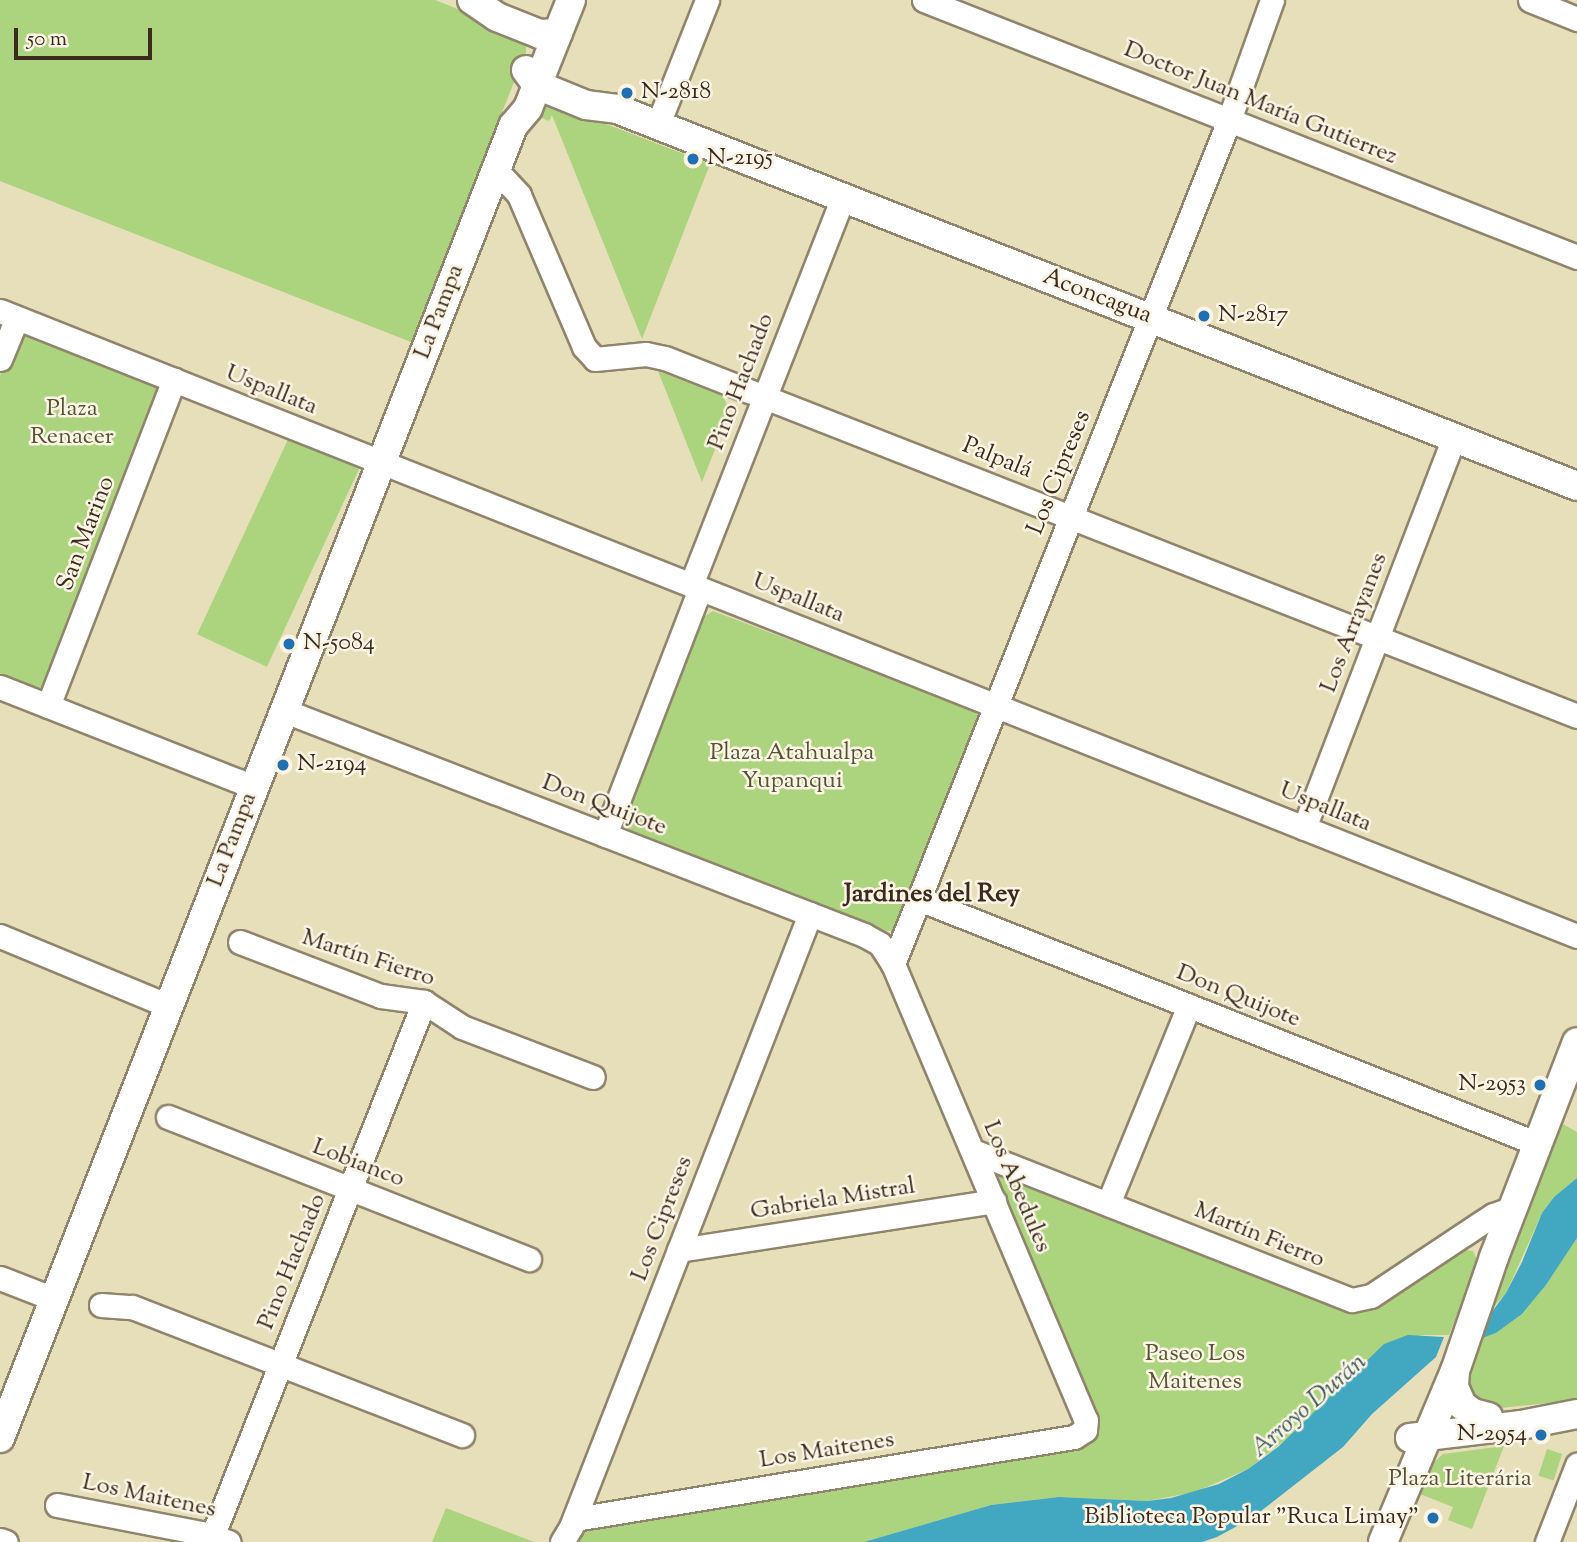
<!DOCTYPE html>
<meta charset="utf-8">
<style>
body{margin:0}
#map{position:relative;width:1577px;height:1542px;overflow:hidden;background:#e7dfba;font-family:"Sorts Mill Goudy",serif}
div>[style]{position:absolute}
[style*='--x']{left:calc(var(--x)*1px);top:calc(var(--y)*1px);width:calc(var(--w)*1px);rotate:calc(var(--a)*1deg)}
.green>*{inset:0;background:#acd37e;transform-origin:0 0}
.water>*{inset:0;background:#42a8c2}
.roads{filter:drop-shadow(2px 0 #91846c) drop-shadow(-2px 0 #91846c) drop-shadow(0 2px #91846c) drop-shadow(0 -2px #91846c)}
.minor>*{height:23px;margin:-11.5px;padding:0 11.5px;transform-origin:11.5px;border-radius:11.5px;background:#fff}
.tertiary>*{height:28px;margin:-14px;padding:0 14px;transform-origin:14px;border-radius:14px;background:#fff}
.dots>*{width:19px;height:19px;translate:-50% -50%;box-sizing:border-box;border:4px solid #fcf5e5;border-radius:50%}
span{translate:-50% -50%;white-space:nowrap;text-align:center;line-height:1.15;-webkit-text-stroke:5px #fcf5e5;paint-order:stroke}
.poi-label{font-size:24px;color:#3b2a1e}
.left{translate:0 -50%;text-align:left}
.right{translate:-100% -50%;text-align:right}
.street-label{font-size:24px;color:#3b2a1e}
.park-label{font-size:24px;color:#575436}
.neighbourhood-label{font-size:26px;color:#3b2a1e;font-weight:700}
.water-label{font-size:26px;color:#3e5c60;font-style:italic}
.scale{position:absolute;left:14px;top:28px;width:138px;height:32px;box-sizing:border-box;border:4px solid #3b2a1e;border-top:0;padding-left:9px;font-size:21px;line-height:24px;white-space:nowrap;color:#3b2a1e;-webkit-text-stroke:5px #fcf5e5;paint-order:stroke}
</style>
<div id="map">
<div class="green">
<i style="clip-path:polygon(0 0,435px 0,516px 32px,526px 40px,526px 52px,411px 342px,0 181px)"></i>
<i style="clip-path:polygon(549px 102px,710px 164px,642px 339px,552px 115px,549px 121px,534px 115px,541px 105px)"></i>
<i style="clip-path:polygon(25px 331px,160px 384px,160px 388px,46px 684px,36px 690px,0 678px,0 376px,15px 337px)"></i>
<i style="clip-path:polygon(658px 371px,723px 396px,730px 412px,702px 482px)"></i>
<i style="left:291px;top:433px;width:77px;height:222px;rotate:25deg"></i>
<i style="clip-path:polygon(713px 611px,969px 708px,979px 716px,896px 931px,885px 931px,633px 834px,623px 826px,625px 813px,701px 619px)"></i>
<i style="clip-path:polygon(1561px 1123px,1577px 1132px,1577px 1178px,1554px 1197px,1542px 1213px,1506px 1293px,1483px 1319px)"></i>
<i style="clip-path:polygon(999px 1174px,1008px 1175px,1352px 1311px,1370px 1307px,1459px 1249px,1473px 1251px,1478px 1262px,1449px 1335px,1420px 1335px,1248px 1469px,1195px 1492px,1147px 1501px,1059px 1497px,991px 1505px,864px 1542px,576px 1542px,584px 1530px,594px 1527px,1089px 1444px,1097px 1432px,1097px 1422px,996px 1182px)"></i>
<i style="clip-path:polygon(1577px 1238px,1577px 1400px,1491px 1409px,1462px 1395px,1475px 1341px,1496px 1333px,1522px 1314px,1546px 1285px)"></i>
<i style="clip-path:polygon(1504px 1446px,1472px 1529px,1448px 1520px,1453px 1507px,1420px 1494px,1432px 1464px,1443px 1454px)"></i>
<i style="left:1547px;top:1449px;width:16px;height:28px;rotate:18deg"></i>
<i style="clip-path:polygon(446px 1508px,534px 1542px,432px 1542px)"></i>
</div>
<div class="water">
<i style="clip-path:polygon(1577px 1178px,1577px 1238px,1546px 1285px,1522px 1314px,1496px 1333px,1480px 1339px,1488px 1317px,1506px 1293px,1522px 1262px,1542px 1213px,1554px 1197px)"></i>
<i style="clip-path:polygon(1408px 1335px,1444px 1337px,1436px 1357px,1372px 1414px,1343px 1447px,1252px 1518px,1217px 1537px,1202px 1542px,864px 1542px,991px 1505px,1059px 1497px,1147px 1501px,1171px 1498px,1219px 1484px,1248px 1469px,1278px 1447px,1384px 1344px)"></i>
</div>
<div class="roads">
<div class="minor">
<i style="--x:924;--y:0;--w:702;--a:21.48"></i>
<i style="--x:1530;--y:0;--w:51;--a:22"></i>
<i style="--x:658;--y:124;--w:133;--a:-68.4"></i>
<i style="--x:496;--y:170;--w:34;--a:47"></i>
<i style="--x:519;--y:195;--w:165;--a:66.8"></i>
<i style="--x:584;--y:347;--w:16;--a:47"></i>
<i style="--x:595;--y:359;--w:51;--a:-5.6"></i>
<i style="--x:646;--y:354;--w:19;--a:12"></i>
<i style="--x:665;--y:358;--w:980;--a:21.43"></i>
<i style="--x:0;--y:311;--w:1696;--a:21.62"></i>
<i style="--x:0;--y:359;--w:44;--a:-67.5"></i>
<i style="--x:691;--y:585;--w:417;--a:-68.6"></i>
<i style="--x:0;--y:687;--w:273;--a:21.5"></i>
<i style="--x:48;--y:706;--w:350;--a:-68.9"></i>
<i style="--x:285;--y:711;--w:621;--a:21.15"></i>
<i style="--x:864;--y:935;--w:18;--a:29"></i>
<i style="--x:880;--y:944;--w:24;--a:57"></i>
<i style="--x:893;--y:964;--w:495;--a:67.1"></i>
<i style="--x:1086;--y:1420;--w:10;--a:96"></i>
<i style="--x:1085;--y:1430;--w:13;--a:148"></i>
<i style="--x:1074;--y:1437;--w:506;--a:170.67"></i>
<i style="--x:1304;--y:828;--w:419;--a:-69"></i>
<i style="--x:605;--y:835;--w:264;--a:-68.9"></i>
<i style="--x:919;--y:899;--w:666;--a:21.59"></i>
<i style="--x:0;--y:936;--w:183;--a:22.5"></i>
<i style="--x:240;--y:942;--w:151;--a:21"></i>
<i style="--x:381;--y:996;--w:43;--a:7.9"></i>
<i style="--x:424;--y:1002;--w:45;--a:33.3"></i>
<i style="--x:462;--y:1027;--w:140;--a:20.9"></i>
<i style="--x:893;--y:964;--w:908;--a:-68.29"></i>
<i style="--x:1229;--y:120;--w:127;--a:-70.3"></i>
<i style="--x:168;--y:1117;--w:388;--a:21.5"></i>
<i style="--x:973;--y:1151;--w:407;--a:21.5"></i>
<i style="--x:1352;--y:1300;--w:19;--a:-12"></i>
<i style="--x:1371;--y:1296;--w:146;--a:-33.6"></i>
<i style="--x:1493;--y:1215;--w:21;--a:-19"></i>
<i style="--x:1108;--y:1204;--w:214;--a:-67.8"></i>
<i style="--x:679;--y:1250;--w:319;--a:-8.8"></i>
<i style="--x:0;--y:1278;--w:58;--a:21.3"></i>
<i style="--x:101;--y:1305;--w:31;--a:4"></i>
<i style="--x:132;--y:1307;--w:354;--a:21.2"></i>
<i style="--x:57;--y:1505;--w:147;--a:11"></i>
<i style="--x:201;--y:1533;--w:29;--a:18"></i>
<i style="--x:0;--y:1540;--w:6;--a:18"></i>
<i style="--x:210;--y:1542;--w:581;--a:-68.38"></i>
<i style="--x:562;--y:1542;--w:17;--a:-59"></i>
<i style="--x:571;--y:1527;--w:658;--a:-68.7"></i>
<i style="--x:1547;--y:1542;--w:83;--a:-68.7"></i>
</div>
<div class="tertiary">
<i style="--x:472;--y:0;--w:30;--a:34"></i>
<i style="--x:497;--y:17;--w:46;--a:21.6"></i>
<i style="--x:540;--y:34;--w:18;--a:-3"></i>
<i style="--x:526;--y:70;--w:19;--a:54"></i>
<i style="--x:537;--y:85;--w:53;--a:22.2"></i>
<i style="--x:586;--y:105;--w:31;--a:7"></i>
<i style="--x:617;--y:109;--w:1031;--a:21.44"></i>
<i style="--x:1455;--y:1371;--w:16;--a:94"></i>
<i style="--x:1454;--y:1387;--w:20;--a:66"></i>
<i style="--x:1462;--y:1405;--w:14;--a:36"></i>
<i style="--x:1473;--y:1413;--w:16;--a:15"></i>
<i style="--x:0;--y:1438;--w:1409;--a:-68.64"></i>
<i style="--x:513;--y:126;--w:23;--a:-50"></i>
<i style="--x:528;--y:108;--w:116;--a:-68.3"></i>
<i style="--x:1410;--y:1438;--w:112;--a:-6.7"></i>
<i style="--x:1521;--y:1425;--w:57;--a:-11.1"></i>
<i style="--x:1383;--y:1542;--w:186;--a:-67.2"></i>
<i style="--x:1455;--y:1371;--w:120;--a:-71.1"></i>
<i style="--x:1494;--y:1257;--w:230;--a:-68.9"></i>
</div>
</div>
<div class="dots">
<i style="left:627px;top:93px;background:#1f6fb2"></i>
<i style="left:693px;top:159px;background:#1f6fb2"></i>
<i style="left:1204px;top:316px;background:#1f6fb2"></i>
<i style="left:289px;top:644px;background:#1f6fb2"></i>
<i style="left:283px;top:765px;background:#1f6fb2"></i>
<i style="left:1540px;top:1085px;background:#1f6fb2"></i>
<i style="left:1541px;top:1435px;background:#1f6fb2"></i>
<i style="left:1433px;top:1518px;background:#1f6fb2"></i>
</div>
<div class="poi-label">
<span class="left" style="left:641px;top:93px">N-2818</span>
<span class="left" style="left:707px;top:159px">N-2195</span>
<span class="left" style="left:1218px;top:316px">N-2817</span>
<span class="left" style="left:303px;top:644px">N-5084</span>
<span class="left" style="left:297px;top:765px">N-2194</span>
<span class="right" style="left:1526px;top:1085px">N-2953</span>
<span class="right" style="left:1527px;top:1435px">N-2954</span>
<span class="right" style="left:1419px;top:1518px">Biblioteca Popular "Ruca Limay"</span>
</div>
<div class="street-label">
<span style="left:1260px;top:104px;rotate:22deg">Doctor Juan María Gutierrez</span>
<span style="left:1097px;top:297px;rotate:21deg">Aconcagua</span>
<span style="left:440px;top:312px;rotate:-69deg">La Pampa</span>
<span style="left:742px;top:382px;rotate:-69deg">Pino Hachado</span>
<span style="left:271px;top:391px;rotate:22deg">Uspallata</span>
<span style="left:997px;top:459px;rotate:22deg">Palpalá</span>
<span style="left:1060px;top:473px;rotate:-68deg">Los Cipreses</span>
<span style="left:87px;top:534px;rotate:-69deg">San Marino</span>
<span style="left:798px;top:599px;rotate:22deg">Uspallata</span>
<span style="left:1355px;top:623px;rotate:-69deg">Los Arrayanes</span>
<span style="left:604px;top:806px;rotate:21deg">Don Quijote</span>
<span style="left:1325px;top:808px;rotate:22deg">Uspallata</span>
<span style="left:233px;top:840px;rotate:-69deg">La Pampa</span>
<span style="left:368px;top:959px;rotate:18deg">Martín Fierro</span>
<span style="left:1238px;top:997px;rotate:22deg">Don Quijote</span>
<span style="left:358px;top:1164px;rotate:21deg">Lobianco</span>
<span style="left:1016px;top:1187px;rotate:67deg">Los Abedules</span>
<span style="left:833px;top:1200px;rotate:-9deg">Gabriela Mistral</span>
<span style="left:663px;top:1219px;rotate:-69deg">Los Cipreses</span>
<span style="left:1259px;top:1236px;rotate:22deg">Martín Fierro</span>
<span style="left:293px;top:1262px;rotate:-68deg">Pino Hachado</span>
<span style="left:827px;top:1451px;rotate:-9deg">Los Maitenes</span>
<span style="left:149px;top:1497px;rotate:12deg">Los Maitenes</span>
</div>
<div class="park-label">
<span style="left:72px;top:424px">Plaza<br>Renacer</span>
<span style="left:792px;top:768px">Plaza Atahualpa<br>Yupanqui</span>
<span style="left:1195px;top:1369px">Paseo Los<br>Maitenes</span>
<span style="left:1460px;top:1480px">Plaza Literária</span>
</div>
<div class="neighbourhood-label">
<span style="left:932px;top:895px">Jardines del Rey</span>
</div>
<div class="water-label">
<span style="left:1309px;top:1406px;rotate:-41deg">Arroyo Durán</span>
</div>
<div class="scale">50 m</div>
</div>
